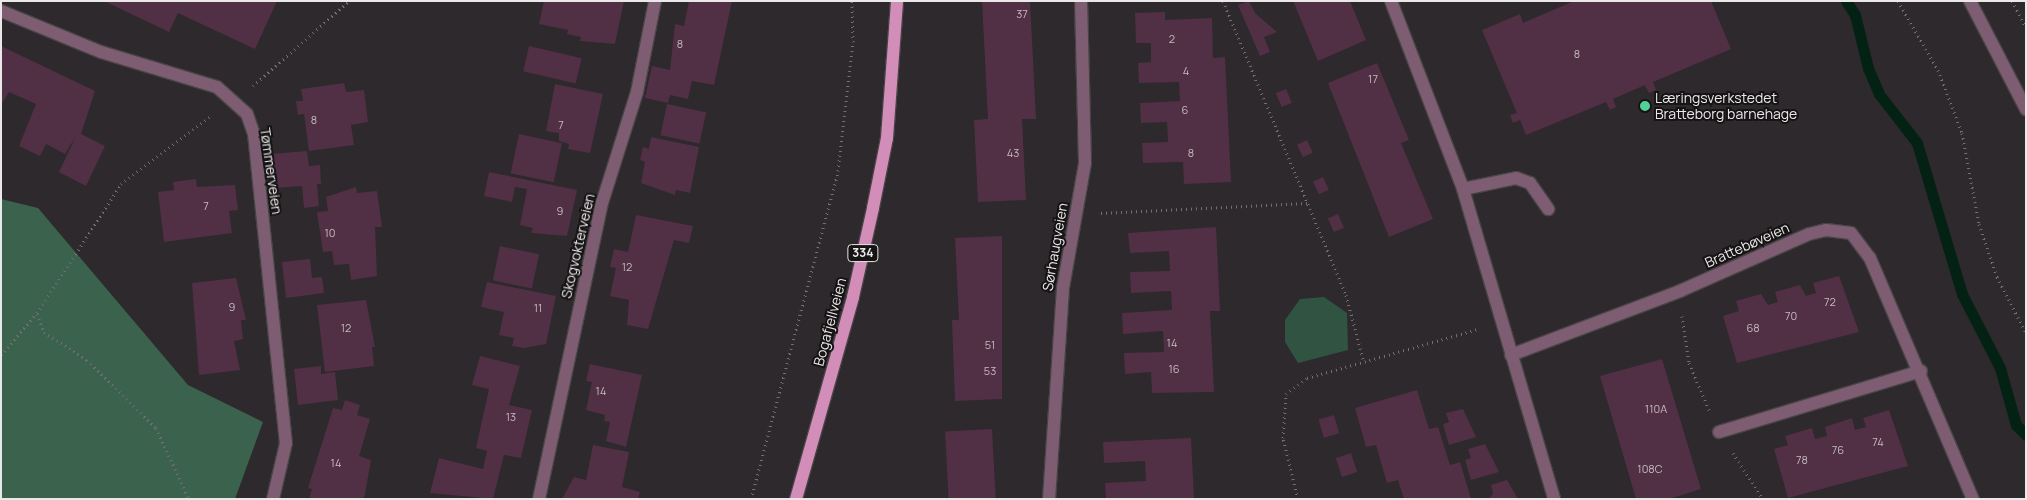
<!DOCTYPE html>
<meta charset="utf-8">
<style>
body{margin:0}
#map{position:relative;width:2027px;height:500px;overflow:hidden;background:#2e292c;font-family:Manrope,sans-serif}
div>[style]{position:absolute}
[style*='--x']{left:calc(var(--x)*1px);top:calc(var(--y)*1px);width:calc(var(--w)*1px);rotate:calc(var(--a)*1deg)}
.green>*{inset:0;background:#305441}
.forest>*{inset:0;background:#3a624d}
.stream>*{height:11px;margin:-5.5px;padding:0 5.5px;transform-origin:5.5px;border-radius:5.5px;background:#032213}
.building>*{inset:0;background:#512f45;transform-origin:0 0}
.path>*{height:3px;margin-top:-1.5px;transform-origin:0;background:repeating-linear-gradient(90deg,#747072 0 1px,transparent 0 5px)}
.roads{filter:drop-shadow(1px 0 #484446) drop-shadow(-1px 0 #484446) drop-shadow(0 1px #484446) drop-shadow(0 -1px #484446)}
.minor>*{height:12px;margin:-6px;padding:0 6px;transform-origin:6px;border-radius:6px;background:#7e5d72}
.major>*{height:12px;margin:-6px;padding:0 6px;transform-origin:6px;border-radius:6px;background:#d28db8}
.dots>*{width:14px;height:14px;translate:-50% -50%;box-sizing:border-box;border:2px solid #151314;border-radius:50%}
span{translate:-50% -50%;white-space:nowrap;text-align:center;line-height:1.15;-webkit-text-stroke:4px #151314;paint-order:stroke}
.number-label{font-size:11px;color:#c4bac0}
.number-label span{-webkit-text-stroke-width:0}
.shield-label span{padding:1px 4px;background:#151314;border:1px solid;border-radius:4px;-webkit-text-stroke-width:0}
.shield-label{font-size:12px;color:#ebe8e9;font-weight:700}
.poi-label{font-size:14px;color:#ebe8e9}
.left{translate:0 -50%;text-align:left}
.street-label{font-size:14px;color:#ebe8e9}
.frame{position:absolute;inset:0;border:2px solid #ebe8e9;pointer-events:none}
</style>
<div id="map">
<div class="green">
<i style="clip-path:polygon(1324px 297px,1347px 313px,1348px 350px,1298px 363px,1285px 342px,1285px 320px,1300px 299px)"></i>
</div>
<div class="forest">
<i style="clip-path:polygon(1px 199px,38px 208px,188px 385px,263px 422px,235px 499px,1px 499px)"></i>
</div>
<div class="stream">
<i style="--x:1846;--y:1;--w:17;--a:57"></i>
<i style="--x:1855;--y:15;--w:55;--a:76.2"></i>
<i style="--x:1868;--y:68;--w:28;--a:67"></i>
<i style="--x:1879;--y:94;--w:62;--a:52.2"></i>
<i style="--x:1917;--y:143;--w:158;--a:73.4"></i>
<i style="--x:1962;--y:294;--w:83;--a:62.8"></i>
<i style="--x:2000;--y:368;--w:59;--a:74.3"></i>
<i style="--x:2016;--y:425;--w:14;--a:45"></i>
</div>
<div class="building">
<i style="clip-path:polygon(104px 1px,277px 1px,255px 49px,178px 13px,169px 32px)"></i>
<i style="clip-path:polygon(544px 1px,624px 1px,615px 44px,580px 41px,581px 37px,567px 34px,568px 30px,539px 24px)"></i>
<i style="clip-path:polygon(689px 1px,732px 1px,714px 85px,692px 81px,688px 99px,670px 95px,668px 103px,645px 98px,652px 66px,670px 70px,675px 24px,684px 26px)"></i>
<i style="clip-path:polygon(982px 1px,1030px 1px,1036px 119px,1022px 119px,1026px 200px,978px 202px,974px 120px,988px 119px)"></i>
<i style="clip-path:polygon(1249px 1px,1255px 13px,1277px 32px,1264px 37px,1270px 52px,1260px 56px,1238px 5px)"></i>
<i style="clip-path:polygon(1293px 1px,1350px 1px,1366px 40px,1318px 61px)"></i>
<i style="clip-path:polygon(1574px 1px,1711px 1px,1731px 49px,1653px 82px,1656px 90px,1649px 93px,1645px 85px,1613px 99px,1616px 107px,1610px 110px,1606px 102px,1526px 135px,1520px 120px,1513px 123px,1510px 115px,1517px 113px,1482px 30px,1520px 14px,1523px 23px)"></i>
<i style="clip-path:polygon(1165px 12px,1165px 20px,1212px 18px,1213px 58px,1225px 57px,1231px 182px,1184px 184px,1183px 162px,1143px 163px,1142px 143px,1168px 142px,1167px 122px,1141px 123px,1140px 103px,1180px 101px,1179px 82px,1139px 83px,1138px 63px,1151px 62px,1151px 43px,1136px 43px,1135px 13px)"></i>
<i style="clip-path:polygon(1px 46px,95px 91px,81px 134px,105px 146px,86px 186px,59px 172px,76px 136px,65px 154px,46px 144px,40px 156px,19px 146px,36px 104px,9px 92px,1px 105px)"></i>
<i style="left:529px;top:46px;width:54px;height:26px;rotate:13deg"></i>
<i style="clip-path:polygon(1377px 63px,1409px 140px,1401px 143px,1433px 219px,1389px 237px,1328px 83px)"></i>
<i style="clip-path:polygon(344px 83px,346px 92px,364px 90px,368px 122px,351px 125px,354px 145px,309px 151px,304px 114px,298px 115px,296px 101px,303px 101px,301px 89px)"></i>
<i style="clip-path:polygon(555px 84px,603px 94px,590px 153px,568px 149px,569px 144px,559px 141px,559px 133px,546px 131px)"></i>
<i style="left:1286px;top:89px;width:15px;height:11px;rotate:67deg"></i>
<i style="left:667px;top:104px;width:40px;height:32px;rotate:12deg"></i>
<i style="left:519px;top:134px;width:44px;height:40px;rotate:12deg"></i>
<i style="clip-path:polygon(651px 137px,699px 147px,690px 193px,676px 190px,675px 195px,641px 183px,645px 162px,640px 160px,643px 147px,649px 149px)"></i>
<i style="left:1307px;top:140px;width:14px;height:11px;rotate:65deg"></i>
<i style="clip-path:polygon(307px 151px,309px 166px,320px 165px,321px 184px,317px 184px,319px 206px,304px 208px,302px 186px,275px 188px,271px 154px)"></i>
<i style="clip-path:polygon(489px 172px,577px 190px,567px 236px,531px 233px,533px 228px,520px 225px,527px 189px,515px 187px,512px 202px,484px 196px)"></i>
<i style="left:1323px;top:177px;width:14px;height:11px;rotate:65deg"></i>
<i style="clip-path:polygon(196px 179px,197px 187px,235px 185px,238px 210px,229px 211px,232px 233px,164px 242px,158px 192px,174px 190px,173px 182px)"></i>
<i style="clip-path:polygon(356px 187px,357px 193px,377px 191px,382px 227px,375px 227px,377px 276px,351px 280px,349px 264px,334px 265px,332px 251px,323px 252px,317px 212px,328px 211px,326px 197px)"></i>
<i style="left:1338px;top:214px;width:15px;height:11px;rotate:67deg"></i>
<i style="clip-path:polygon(636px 215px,693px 226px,689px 243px,674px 240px,648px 329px,627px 325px,629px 300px,610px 296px,616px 268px,610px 267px,614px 249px,628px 252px)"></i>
<i style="clip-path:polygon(1216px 227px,1220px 311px,1210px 311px,1214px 392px,1152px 393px,1151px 372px,1125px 374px,1124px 353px,1164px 352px,1163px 331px,1123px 334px,1122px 313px,1172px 310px,1171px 291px,1131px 293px,1130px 272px,1170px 271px,1169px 251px,1130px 253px,1128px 233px)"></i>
<i style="clip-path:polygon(1002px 236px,1002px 399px,955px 401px,952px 320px,959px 320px,955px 238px)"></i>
<i style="left:500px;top:246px;width:40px;height:35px;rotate:12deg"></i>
<i style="clip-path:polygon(310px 259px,312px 278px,322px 277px,324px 293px,286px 298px,282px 262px)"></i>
<i style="clip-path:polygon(1839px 276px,1859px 332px,1737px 363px,1723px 316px,1739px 311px,1736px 301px,1761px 294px,1768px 305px,1778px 302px,1775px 292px,1800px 285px,1806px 296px,1816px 293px,1813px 283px)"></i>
<i style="clip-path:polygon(236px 278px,246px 320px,241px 320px,243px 339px,234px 341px,240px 370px,199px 375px,192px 283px)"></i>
<i style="clip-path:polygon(487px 282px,556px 296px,546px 344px,524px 348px,512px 346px,514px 338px,499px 335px,504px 312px,481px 307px)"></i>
<i style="clip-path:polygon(366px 300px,375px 347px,372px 347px,374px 366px,325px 372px,317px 305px)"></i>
<i style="clip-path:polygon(480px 356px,520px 366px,509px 405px,532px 410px,521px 458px,504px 455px,493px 499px,430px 493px,439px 458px,483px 469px,487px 451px,476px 448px,489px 389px,472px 385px)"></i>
<i style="clip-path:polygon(1662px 359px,1701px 489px,1669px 499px,1636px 499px,1600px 376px)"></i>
<i style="clip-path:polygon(590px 364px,642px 375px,626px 447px,606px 441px,610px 422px,604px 421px,605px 415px,586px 410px,592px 382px,586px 381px)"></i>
<i style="clip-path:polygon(321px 366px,321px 374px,335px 372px,338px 400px,298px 405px,294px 369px)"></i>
<i style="clip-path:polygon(1417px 390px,1429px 429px,1438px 427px,1450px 465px,1460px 462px,1471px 499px,1404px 499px,1398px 480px,1387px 483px,1376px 445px,1366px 447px,1355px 408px)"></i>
<i style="clip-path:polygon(345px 400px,360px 405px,357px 415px,370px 419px,359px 456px,371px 460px,364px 499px,309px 499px,312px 489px,308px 488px,333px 408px,342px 410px)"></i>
<i style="clip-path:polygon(1463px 409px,1476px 437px,1449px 445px,1443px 424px,1449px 422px,1446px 413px)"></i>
<i style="clip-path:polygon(1889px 410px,1908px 466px,1788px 498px,1774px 449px,1788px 445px,1785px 436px,1812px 428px,1815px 439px,1827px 436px,1825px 427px,1852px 418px,1855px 430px,1866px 427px,1863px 418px)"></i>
<i style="left:1334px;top:415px;width:19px;height:16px;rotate:74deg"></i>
<i style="left:992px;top:429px;width:70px;height:47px;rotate:87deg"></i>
<i style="clip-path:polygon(1191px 438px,1194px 499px,1106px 499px,1105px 483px,1146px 481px,1145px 461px,1104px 463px,1103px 442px)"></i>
<i style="clip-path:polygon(1485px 444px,1499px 472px,1471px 480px,1465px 460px,1471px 458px,1468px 449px)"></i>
<i style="clip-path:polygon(593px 445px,629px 452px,622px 487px,640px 492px,638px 499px,562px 499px,574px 477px,586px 480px)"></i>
<i style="left:1351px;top:453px;width:20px;height:16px;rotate:72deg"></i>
<i style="clip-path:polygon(1507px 480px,1518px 499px,1488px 499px,1493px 494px,1491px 485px)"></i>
</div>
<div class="path">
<i style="--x:1223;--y:1;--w:319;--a:67.3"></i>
<i style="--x:1346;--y:295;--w:70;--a:75.2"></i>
<i style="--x:1898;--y:1;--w:80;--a:59.9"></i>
<i style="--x:1938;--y:70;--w:67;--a:69.1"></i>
<i style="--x:1962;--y:133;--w:93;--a:79.4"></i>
<i style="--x:1979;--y:224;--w:56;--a:71.2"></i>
<i style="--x:1997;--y:277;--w:63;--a:62.6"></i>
<i style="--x:2012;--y:1;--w:30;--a:62"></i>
<i style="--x:253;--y:86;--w:128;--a:-41.5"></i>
<i style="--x:1101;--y:213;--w:207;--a:-2.8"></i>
<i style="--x:37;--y:314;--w:19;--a:69"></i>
<i style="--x:44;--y:332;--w:51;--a:33.1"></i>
<i style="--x:87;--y:360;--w:97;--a:44.6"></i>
<i style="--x:156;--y:428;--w:78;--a:65.1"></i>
<i style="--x:1682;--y:316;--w:48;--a:81.5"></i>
<i style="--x:1689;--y:363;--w:51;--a:66.9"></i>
<i style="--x:1;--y:355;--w:55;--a:-49.4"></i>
<i style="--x:37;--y:313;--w:154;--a:-56.9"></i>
<i style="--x:121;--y:184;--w:113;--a:-37.1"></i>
<i style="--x:1733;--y:453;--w:55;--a:56.9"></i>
<i style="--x:751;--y:499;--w:339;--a:-75.1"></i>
<i style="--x:838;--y:171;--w:130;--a:-83.4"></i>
<i style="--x:853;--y:42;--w:41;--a:-91.4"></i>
<i style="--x:1298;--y:499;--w:63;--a:-103.8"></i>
<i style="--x:1283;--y:438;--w:44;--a:-86.1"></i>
<i style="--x:1286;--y:394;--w:26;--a:-37"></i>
<i style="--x:1307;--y:378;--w:178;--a:-16"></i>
</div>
<div class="roads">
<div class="minor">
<i style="--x:1391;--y:1;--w:201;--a:69"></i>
<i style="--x:1463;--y:189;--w:323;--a:73.6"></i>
<i style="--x:1970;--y:1;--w:122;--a:62.6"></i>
<i style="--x:1;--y:11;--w:108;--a:22.3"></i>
<i style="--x:101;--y:52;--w:121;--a:16.8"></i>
<i style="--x:217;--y:87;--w:40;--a:42"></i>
<i style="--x:247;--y:114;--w:21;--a:71"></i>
<i style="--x:254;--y:134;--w:311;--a:84.1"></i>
<i style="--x:286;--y:443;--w:57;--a:103.1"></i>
<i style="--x:1463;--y:189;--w:54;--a:-11.7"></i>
<i style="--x:1516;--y:178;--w:15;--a:20"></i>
<i style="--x:1530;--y:183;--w:32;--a:55"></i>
<i style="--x:1511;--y:355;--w:181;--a:-20.7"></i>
<i style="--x:1680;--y:291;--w:141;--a:-23.8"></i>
<i style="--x:1809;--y:234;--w:17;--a:-13"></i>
<i style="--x:1826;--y:230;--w:25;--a:7"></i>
<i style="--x:1851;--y:233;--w:31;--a:53"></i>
<i style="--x:1870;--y:258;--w:262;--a:66.9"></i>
<i style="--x:1719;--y:432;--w:211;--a:-16.8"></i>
<i style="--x:539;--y:499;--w:303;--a:-78"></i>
<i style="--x:602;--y:203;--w:116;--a:-72.5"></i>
<i style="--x:637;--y:92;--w:93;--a:-78.8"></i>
<i style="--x:1049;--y:499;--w:211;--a:-86.2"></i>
<i style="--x:1063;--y:288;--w:127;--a:-80"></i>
<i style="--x:1085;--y:163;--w:162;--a:-91.4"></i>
</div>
<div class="major">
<i style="--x:796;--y:499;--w:210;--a:-74.2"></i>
<i style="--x:853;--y:297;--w:91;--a:-77.3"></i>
<i style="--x:873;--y:208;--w:71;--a:-78.7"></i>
<i style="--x:887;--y:138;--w:137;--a:-85.8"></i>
</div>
</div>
<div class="dots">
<i style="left:1645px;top:106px;background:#51d397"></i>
</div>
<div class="number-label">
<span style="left:1022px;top:14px">37</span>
<span style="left:1172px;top:39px">2</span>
<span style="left:680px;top:44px">8</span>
<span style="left:1577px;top:54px">8</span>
<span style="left:1186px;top:71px">4</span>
<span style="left:1373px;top:79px">17</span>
<span style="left:1185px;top:110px">6</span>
<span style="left:314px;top:120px">8</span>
<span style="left:561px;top:125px">7</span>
<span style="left:1013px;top:153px">43</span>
<span style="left:1191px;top:153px">8</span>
<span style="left:206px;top:206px">7</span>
<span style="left:560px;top:211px">9</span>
<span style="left:330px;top:233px">10</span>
<span style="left:627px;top:267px">12</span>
<span style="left:1830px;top:302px">72</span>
<span style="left:232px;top:307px">9</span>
<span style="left:538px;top:308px">11</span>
<span style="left:1791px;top:316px">70</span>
<span style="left:346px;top:328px">12</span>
<span style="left:1753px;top:328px">68</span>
<span style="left:1172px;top:343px">14</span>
<span style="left:990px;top:345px">51</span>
<span style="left:1174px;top:369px">16</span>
<span style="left:990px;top:371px">53</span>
<span style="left:601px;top:391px">14</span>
<span style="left:1656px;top:409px">110A</span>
<span style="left:511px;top:417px">13</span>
<span style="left:1878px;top:442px">74</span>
<span style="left:1838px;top:450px">76</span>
<span style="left:1802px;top:460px">78</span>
<span style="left:336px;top:463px">14</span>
<span style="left:1650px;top:469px">108C</span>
</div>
<div class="shield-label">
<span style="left:863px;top:253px">334</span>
</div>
<div class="poi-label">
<span class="left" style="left:1655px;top:106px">Læringsverkstedet<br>Bratteborg barnehage</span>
</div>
<div class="street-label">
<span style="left:271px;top:171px;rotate:82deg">Tømmerveien</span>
<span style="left:1747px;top:245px;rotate:-24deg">Brattebøveien</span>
<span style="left:578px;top:246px;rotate:-77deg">Skogvokterveien</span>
<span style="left:1055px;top:247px;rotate:-80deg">Sørhaugveien</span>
<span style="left:830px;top:322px;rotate:-75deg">Bogafjellveien</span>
</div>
<div class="frame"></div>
</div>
